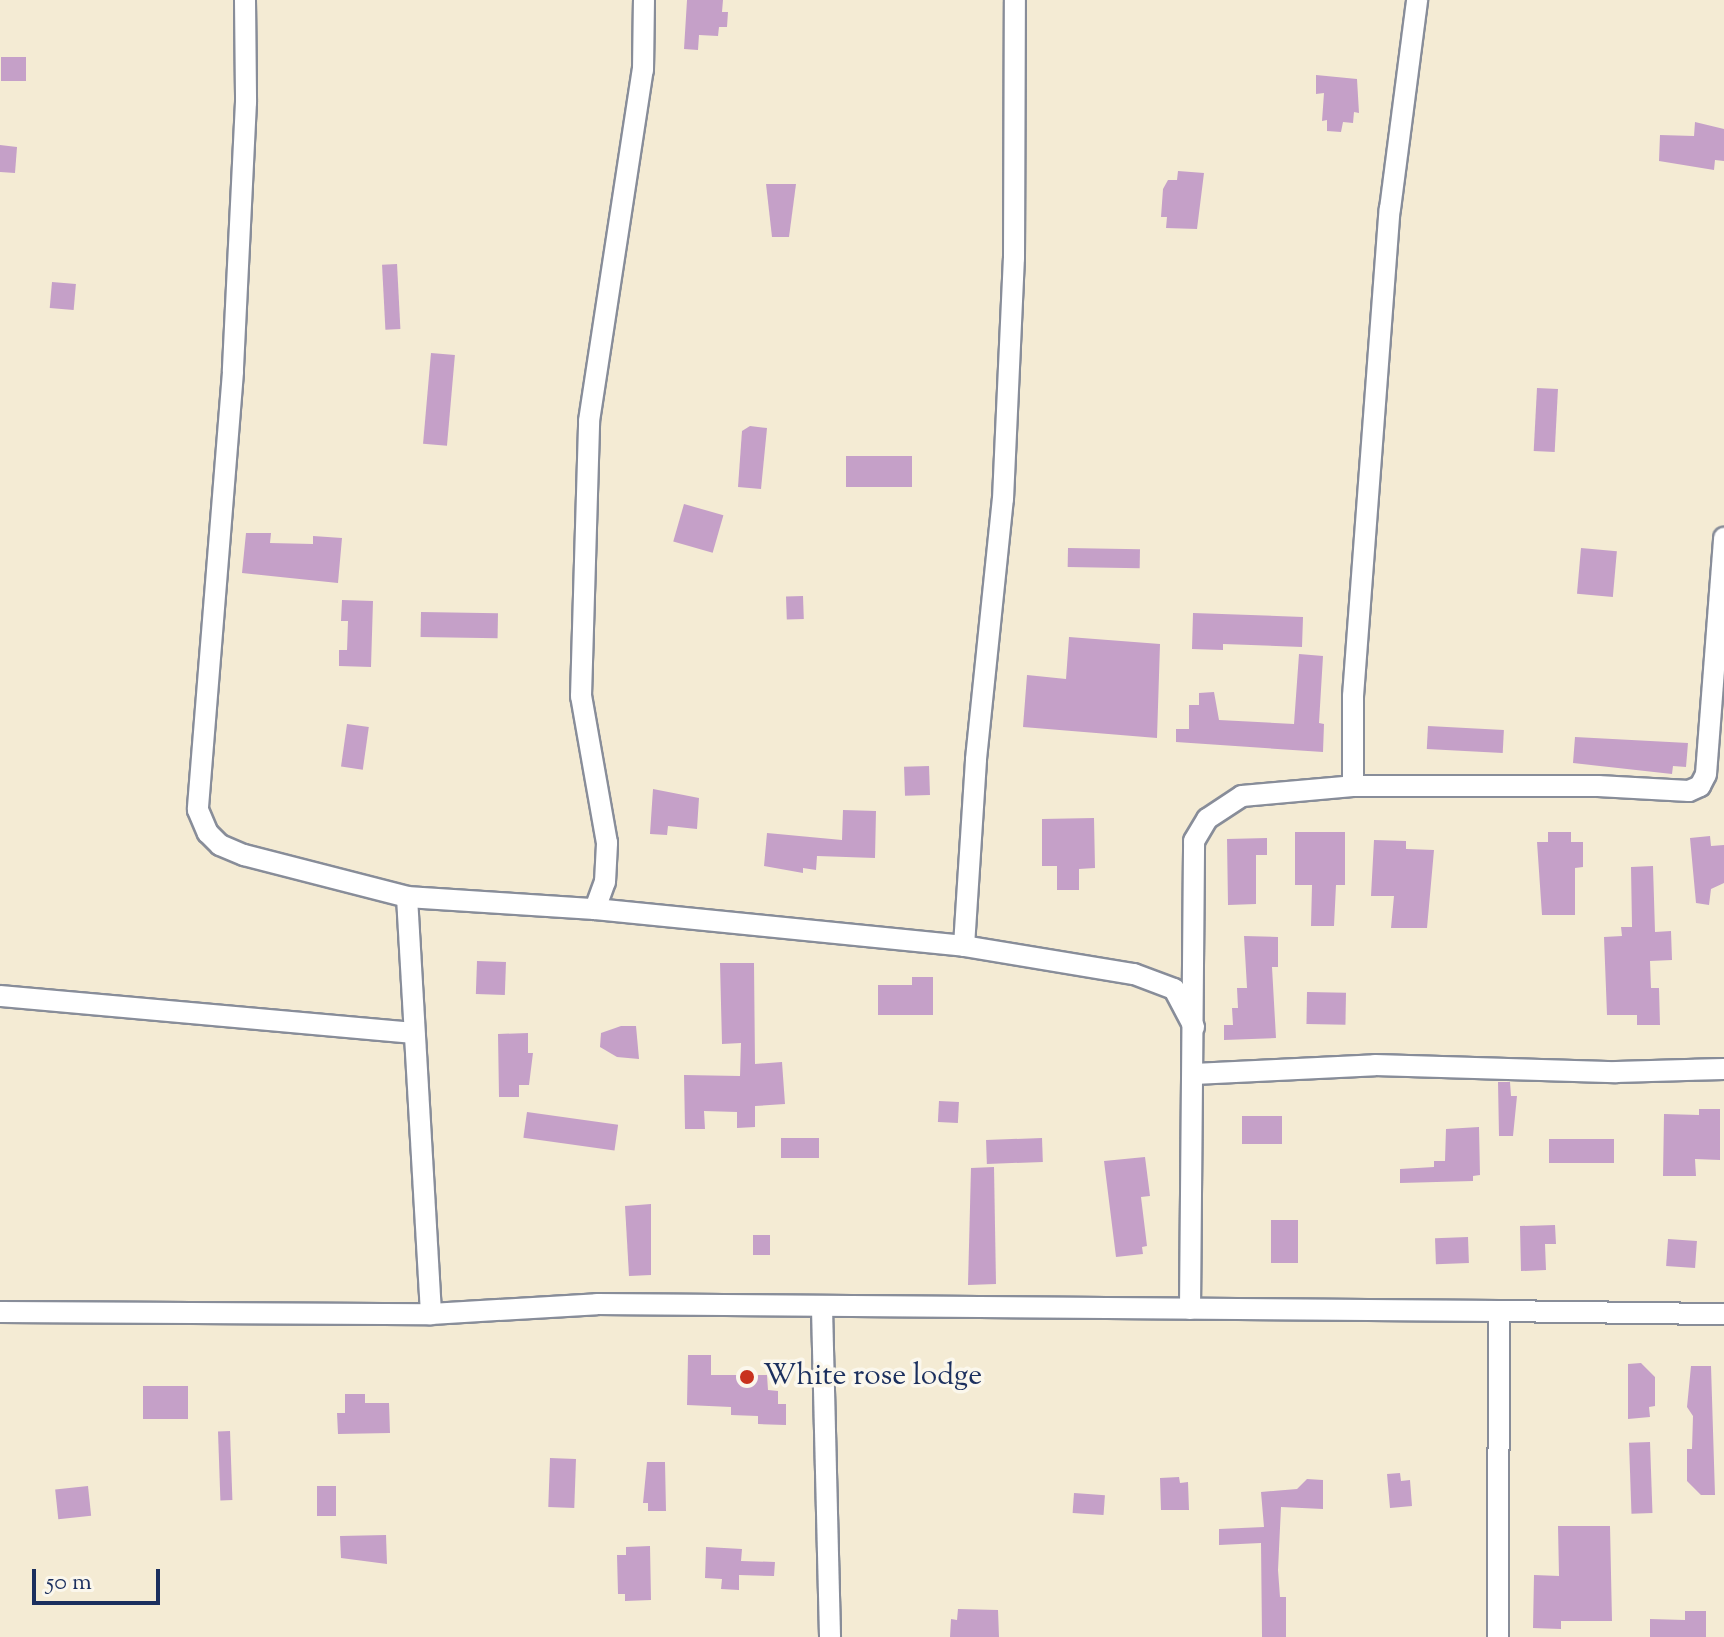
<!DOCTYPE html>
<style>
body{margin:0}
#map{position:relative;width:1724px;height:1637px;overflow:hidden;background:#f4ebd4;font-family:"Sorts Mill Goudy",serif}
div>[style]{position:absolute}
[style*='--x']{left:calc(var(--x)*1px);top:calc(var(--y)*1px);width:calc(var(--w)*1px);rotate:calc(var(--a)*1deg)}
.building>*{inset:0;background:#c5a0c8;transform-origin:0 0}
.roads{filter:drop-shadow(2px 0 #888d99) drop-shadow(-2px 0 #888d99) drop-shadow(0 2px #888d99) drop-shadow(0 -2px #888d99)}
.minor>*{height:20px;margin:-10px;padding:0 10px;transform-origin:10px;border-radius:10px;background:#fff}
.dots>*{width:22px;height:22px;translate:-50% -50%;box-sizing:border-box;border:4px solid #fbf7ec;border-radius:50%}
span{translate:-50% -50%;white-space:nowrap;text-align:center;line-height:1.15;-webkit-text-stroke:7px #fbf7ec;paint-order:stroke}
.poi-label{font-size:30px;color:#1b2f5e}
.left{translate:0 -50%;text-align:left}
.scale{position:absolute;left:32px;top:1569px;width:128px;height:36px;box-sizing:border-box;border:4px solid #1b2f5e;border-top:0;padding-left:10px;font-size:24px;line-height:28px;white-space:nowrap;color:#1b2f5e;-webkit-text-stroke:6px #fbf7ec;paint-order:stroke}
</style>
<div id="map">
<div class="building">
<i style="clip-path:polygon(687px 0,723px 0,722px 12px,728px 12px,727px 27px,719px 27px,718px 36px,699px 35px,698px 50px,684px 49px)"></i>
<i style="left:1px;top:57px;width:25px;height:24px"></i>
<i style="clip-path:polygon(1316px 75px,1357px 79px,1359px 113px,1354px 112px,1353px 123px,1343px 122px,1341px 132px,1327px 131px,1327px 120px,1322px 121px,1324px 93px,1316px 94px)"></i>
<i style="clip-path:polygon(1695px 122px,1724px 129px,1724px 161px,1715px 160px,1714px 170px,1659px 161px,1660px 135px,1694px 136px)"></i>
<i style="clip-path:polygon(0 145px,17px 147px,15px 173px,0 172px)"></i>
<i style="clip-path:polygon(1178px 171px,1204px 173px,1197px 229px,1166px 228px,1167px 217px,1161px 217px,1163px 189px,1168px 180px,1177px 180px)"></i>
<i style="clip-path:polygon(766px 184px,796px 184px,789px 237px,772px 237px)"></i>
<i style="left:397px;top:264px;width:65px;height:15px;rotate:87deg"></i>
<i style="left:52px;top:282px;width:24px;height:26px;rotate:5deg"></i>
<i style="left:431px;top:353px;width:24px;height:91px;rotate:5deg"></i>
<i style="left:1537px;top:388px;width:21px;height:63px;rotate:3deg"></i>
<i style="clip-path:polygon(750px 426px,767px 428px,761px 489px,738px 487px,742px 431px)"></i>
<i style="left:912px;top:456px;width:31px;height:66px;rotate:90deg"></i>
<i style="left:684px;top:504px;width:41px;height:39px;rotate:16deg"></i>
<i style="clip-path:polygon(246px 533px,271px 533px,270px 543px,313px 544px,313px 536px,342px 538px,338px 583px,242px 573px)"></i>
<i style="left:1068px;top:548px;width:72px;height:19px;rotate:1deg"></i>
<i style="left:1581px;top:548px;width:36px;height:46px;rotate:5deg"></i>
<i style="left:803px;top:596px;width:23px;height:17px;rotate:88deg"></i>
<i style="clip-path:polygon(342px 600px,373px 601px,371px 667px,339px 666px,339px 650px,347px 650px,348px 621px,341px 621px)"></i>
<i style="left:421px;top:612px;width:77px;height:25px;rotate:1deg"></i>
<i style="clip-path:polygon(1193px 613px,1303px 617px,1302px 647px,1223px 644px,1223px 650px,1192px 649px)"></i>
<i style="clip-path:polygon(1069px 637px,1160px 644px,1157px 738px,1023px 727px,1027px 675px,1066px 679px)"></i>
<i style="clip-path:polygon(1299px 654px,1323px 656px,1319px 723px,1324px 724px,1323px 752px,1176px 742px,1176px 729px,1189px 729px,1189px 705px,1199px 705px,1199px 693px,1214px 692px,1219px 720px,1294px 724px)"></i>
<i style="left:347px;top:724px;width:22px;height:43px;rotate:8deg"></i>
<i style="left:1428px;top:726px;width:76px;height:23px;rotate:3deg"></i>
<i style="clip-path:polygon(1575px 737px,1688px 743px,1686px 767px,1673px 766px,1672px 774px,1573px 763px)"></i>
<i style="left:929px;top:766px;width:29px;height:25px;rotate:88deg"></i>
<i style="clip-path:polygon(653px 789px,699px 798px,697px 829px,668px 826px,667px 835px,650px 834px)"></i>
<i style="clip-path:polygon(843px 810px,876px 811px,875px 858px,817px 856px,816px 870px,803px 868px,803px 873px,764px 866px,767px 833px,842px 840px)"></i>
<i style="clip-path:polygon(1094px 818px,1095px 868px,1079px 869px,1079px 890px,1057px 890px,1057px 866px,1042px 866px,1042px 819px)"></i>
<i style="clip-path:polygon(1295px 832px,1345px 832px,1345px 885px,1336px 885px,1334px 926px,1311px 926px,1312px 885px,1295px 885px)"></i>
<i style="clip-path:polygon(1548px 832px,1571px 832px,1571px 842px,1583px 842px,1583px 867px,1575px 868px,1575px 915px,1542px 915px,1537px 842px,1548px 842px)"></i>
<i style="clip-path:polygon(1710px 836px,1711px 846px,1724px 845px,1724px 883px,1711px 889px,1709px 905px,1696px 903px,1690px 838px)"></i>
<i style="clip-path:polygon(1267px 838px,1267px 855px,1256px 855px,1256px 904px,1228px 905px,1227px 839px)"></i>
<i style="clip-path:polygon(1374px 840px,1406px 841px,1406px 849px,1434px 850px,1427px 928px,1391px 928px,1394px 896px,1371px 896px)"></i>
<i style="clip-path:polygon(1653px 866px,1655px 932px,1671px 931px,1672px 960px,1650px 961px,1651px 988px,1659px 988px,1660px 1025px,1637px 1025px,1637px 1015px,1607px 1015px,1604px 937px,1622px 936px,1621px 927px,1632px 927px,1631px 867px)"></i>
<i style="clip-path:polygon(1244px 936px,1278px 937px,1278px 967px,1272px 967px,1276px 1038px,1224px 1040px,1224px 1025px,1233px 1025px,1232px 1008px,1238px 1008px,1237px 988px,1247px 988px)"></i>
<i style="left:477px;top:961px;width:29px;height:33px;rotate:2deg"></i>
<i style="clip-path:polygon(720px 963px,754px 963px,755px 1064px,782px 1062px,785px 1104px,755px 1106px,755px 1127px,737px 1128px,737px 1112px,704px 1111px,705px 1129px,685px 1129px,684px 1075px,740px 1076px,741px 1043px,722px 1044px)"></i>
<i style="clip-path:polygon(912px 977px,933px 977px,933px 1015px,878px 1015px,878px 985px,912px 985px)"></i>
<i style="left:1307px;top:992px;width:39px;height:32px;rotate:1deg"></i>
<i style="clip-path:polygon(621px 1026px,636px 1026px,639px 1059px,617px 1057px,600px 1047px,601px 1033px)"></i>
<i style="clip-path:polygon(528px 1033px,528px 1053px,533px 1053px,529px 1085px,519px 1085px,519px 1097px,499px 1097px,498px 1034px)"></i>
<i style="clip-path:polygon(1498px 1082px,1510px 1082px,1511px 1096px,1517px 1096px,1513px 1136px,1499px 1136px)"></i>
<i style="left:939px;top:1101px;width:20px;height:21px;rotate:3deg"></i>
<i style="clip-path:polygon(1699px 1109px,1720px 1109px,1720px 1160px,1695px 1159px,1696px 1176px,1663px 1176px,1664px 1114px,1699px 1115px)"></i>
<i style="left:527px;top:1112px;width:92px;height:26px;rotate:8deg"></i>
<i style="left:1282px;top:1116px;width:28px;height:40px;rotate:90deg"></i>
<i style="clip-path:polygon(1479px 1127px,1480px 1175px,1473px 1176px,1473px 1181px,1400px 1183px,1400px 1169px,1434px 1167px,1434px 1161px,1445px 1161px,1446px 1129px)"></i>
<i style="left:781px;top:1138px;width:38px;height:20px"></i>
<i style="left:1042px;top:1138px;width:24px;height:56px;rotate:88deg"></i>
<i style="left:1549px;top:1139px;width:65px;height:24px"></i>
<i style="clip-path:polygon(1145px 1157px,1150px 1196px,1141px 1197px,1147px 1246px,1142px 1247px,1143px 1254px,1116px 1257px,1104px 1161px)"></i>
<i style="clip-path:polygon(994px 1167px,996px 1284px,968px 1285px,971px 1168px)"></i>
<i style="clip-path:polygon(651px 1204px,651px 1275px,629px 1276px,625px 1206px)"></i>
<i style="left:1271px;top:1220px;width:27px;height:43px"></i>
<i style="clip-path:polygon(1555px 1225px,1556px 1244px,1545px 1244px,1546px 1270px,1521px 1271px,1520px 1226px)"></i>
<i style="left:753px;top:1235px;width:17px;height:20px"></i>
<i style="left:1468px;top:1237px;width:26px;height:33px;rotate:88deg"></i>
<i style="left:1668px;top:1239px;width:29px;height:27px;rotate:4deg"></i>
<i style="clip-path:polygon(688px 1355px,711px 1355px,711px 1375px,767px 1375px,768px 1390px,778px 1391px,778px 1404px,786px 1404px,786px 1425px,758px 1424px,758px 1416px,731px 1415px,731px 1407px,687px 1405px)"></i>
<i style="clip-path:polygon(1641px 1363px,1655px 1377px,1655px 1406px,1649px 1407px,1650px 1417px,1628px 1419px,1628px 1364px)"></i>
<i style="clip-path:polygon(1691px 1366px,1711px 1366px,1715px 1495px,1701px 1495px,1687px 1481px,1687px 1449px,1692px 1449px,1693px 1416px,1687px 1407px)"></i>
<i style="left:188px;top:1386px;width:33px;height:45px;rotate:90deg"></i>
<i style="clip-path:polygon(345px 1394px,365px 1394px,365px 1403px,389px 1403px,390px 1433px,338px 1434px,337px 1413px,345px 1413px)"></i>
<i style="left:230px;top:1431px;width:69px;height:12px;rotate:88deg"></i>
<i style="left:1650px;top:1442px;width:71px;height:21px;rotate:88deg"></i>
<i style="left:550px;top:1458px;width:26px;height:49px;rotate:2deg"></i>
<i style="clip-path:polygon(647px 1462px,665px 1462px,666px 1511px,648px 1511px,648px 1503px,643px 1503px)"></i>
<i style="clip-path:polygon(1400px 1473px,1401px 1481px,1410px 1480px,1412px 1506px,1390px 1508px,1387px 1474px)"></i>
<i style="clip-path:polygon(1179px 1477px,1180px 1483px,1188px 1482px,1189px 1510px,1161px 1510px,1160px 1478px)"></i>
<i style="clip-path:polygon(1307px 1479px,1323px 1480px,1323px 1509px,1281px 1507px,1278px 1570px,1280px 1597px,1286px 1597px,1286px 1637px,1262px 1637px,1261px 1543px,1219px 1545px,1219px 1529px,1264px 1527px,1261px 1492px,1297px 1489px)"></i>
<i style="left:88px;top:1486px;width:30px;height:33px;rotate:84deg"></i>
<i style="left:317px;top:1486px;width:19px;height:30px"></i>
<i style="left:1074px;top:1493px;width:31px;height:20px;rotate:4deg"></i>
<i style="clip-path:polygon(1558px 1526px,1610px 1526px,1612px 1621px,1561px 1621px,1561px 1629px,1533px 1628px,1534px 1575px,1559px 1576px)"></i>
<i style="clip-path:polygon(386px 1535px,387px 1564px,341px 1558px,340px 1536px)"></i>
<i style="clip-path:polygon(650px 1546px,651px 1600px,625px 1601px,625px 1594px,618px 1594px,617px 1555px,626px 1555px,626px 1547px)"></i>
<i style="clip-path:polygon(706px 1547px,742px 1549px,741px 1561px,775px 1562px,774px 1576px,739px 1575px,739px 1590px,721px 1589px,722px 1579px,705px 1578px)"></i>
<i style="clip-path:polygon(958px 1609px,998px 1610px,999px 1637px,950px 1637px,951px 1619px,957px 1620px)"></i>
<i style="clip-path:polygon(1685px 1611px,1706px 1611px,1706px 1637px,1650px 1637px,1650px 1619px,1685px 1620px)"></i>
</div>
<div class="roads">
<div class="minor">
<i style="--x:245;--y:0;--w:102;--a:89.4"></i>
<i style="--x:246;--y:102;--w:270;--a:92.8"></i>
<i style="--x:233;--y:372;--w:439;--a:94.6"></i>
<i style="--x:198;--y:810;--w:25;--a:67"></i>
<i style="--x:208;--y:833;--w:17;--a:45"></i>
<i style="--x:220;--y:845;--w:26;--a:23"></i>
<i style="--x:244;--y:855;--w:168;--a:14.4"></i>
<i style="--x:407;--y:897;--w:188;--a:3.7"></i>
<i style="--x:595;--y:909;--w:371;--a:5.7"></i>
<i style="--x:964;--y:946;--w:172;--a:9.4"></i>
<i style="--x:1134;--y:974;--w:43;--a:20.6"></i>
<i style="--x:1174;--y:989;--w:43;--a:62.2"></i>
<i style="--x:1353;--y:786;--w:245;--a:0"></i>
<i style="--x:1598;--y:786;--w:91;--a:3.1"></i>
<i style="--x:1689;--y:791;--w:12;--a:-24"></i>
<i style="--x:1700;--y:786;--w:13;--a:-63"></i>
<i style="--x:1706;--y:774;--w:237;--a:-85.6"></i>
<i style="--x:407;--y:897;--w:418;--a:86.7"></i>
<i style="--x:595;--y:909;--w:29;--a:-70"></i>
<i style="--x:605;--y:882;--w:39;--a:-87"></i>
<i style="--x:607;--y:843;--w:149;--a:-100"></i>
<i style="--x:581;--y:696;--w:275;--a:-88.3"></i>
<i style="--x:589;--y:421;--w:355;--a:-81.3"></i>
<i style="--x:643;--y:70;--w:70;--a:-89.2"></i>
<i style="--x:964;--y:946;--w:187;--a:-86.3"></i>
<i style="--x:976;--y:759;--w:261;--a:-84.1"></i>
<i style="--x:1003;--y:499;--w:241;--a:-87.4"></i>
<i style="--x:1014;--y:258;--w:258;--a:-89.8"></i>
<i style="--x:0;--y:996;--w:414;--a:5.1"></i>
<i style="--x:1194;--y:1074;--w:181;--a:-2.8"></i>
<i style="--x:1375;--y:1065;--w:241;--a:1.7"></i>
<i style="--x:1616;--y:1072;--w:108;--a:-1.6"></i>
<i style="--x:822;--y:1308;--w:329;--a:88.6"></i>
<i style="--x:1190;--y:1309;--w:468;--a:-89.5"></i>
<i style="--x:1194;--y:841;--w:26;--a:-59"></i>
<i style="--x:1207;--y:819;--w:42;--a:-33.3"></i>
<i style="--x:1242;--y:796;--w:111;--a:-5.1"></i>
<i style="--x:1353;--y:786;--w:90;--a:-90"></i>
<i style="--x:1353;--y:696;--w:488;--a:-85.7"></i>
<i style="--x:1390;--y:209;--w:211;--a:-82.6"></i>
<i style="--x:1499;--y:1311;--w:225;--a:0.8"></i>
<i style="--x:0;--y:1312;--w:431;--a:0.3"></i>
<i style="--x:431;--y:1314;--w:166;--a:-3.4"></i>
<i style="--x:597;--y:1304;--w:902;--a:0.44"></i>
<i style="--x:1499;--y:1311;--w:326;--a:90.2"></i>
</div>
</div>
<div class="dots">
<i style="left:747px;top:1377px;background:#c8321e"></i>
</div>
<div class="poi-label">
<span class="left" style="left:763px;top:1377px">White rose lodge</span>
</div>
<div class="scale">50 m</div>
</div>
